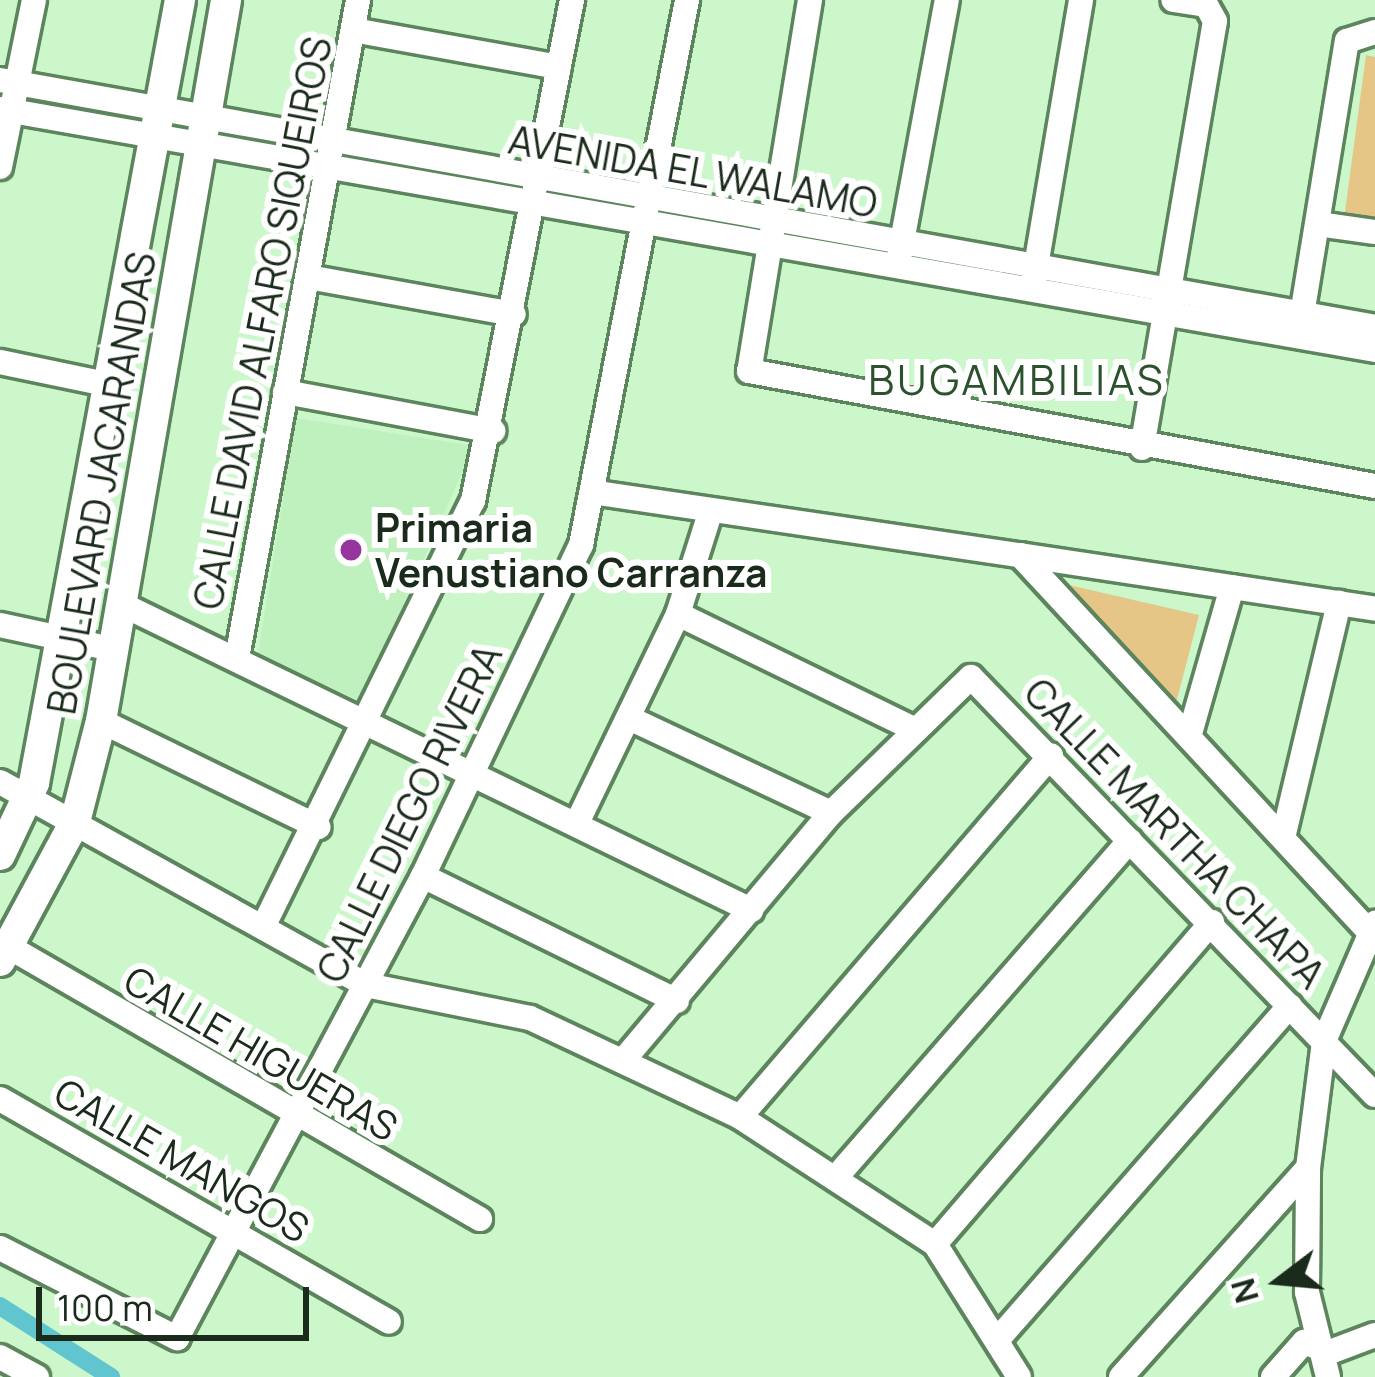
<!DOCTYPE html>
<style>
body{margin:0}
#map{position:relative;width:1375px;height:1377px;overflow:hidden;background:#cbf7cb;font-family:Manrope,sans-serif}
div>[style]{position:absolute}
[style*='--x']{left:calc(var(--x)*1px);top:calc(var(--y)*1px);width:calc(var(--w)*1px);rotate:calc(var(--a)*1deg)}
.built>*{inset:0;background:#bff1be}
.green>*{inset:0;background:#e5c686}
.canal>*{height:18px;margin:-9px;padding:0 9px;transform-origin:9px;border-radius:9px;background:#61c5cf}
.roads{filter:drop-shadow(3px 0 #5d855d) drop-shadow(-3px 0 #5d855d) drop-shadow(0 3px #5d855d) drop-shadow(0 -3px #5d855d)}
.minor>*{height:24px;margin:-12px;padding:0 12px;transform-origin:12px;border-radius:12px;background:#fff}
.major>*{height:30px;margin:-15px;padding:0 15px;transform-origin:15px;border-radius:15px;background:#fff}
.dots>*{width:33px;height:33px;translate:-50% -50%;box-sizing:border-box;border:6px solid #fff;border-radius:50%}
span{translate:-50% -50%;white-space:nowrap;text-align:center;line-height:1.15;-webkit-text-stroke:12px #fff;paint-order:stroke}
.street-label{font-size:39px;color:#1b2b1b}
.poi-label{font-size:39px;color:#1b2b1b;font-weight:700}
.left{translate:0 -50%;text-align:left}
.neighbourhood-label{font-size:42px;color:#2c522d;letter-spacing:3px}
.north{position:absolute;left:1219px;top:1221px;width:120px;height:120px;-webkit-text-stroke:9px #fff;paint-order:stroke;rotate:254deg;font-size:33px;font-weight:700;line-height:48px;text-align:center;color:#1b2b1b}
.north::after{content:'';display:block;margin:auto;width:42px;height:54px;background:#1b2b1b;clip-path:polygon(50% 0,100% 100%,50% 72%,0 100%)}
.scale{position:absolute;left:36px;top:1287px;width:273px;height:54px;box-sizing:border-box;border:6px solid #1b2b1b;border-top:0;padding-left:15px;font-size:36px;line-height:42px;white-space:nowrap;color:#1b2b1b;-webkit-text-stroke:9px #fff;paint-order:stroke}
</style>
<div id="map">
<div class="built">
<i style="clip-path:polygon(296px 418px,474px 446px,360px 701px,258px 654px)"></i>
</div>
<div class="green">
<i style="clip-path:polygon(1366px 55px,1375px 57px,1375px 223px,1344px 219px)"></i>
<i style="clip-path:polygon(1060px 583px,1199px 615px,1175px 707px)"></i>
</div>
<div class="canal">
<i style="--x:0;--y:1306;--w:132;--a:32.6"></i>
</div>
<div class="roads">
<div class="minor">
<i style="--x:810;--y:0;--w:376;--a:99.3"></i>
<i style="--x:749;--y:371;--w:636;--a:10.41"></i>
<i style="--x:353;--y:30;--w:209;--a:10.2"></i>
<i style="--x:0;--y:80;--w:1397;--a:10.18"></i>
<i style="--x:0;--y:109;--w:1396;--a:9.94"></i>
<i style="--x:0;--y:167;--w:170;--a:-78.5"></i>
<i style="--x:1318;--y:224;--w:58;--a:8"></i>
<i style="--x:899;--y:258;--w:262;--a:-79.5"></i>
<i style="--x:308;--y:277;--w:209;--a:10.2"></i>
<i style="--x:1033;--y:284;--w:288;--a:-80.4"></i>
<i style="--x:1300;--y:327;--w:290;--a:-80.7"></i>
<i style="--x:1347;--y:41;--w:29;--a:-18"></i>
<i style="--x:0;--y:362;--w:112;--a:11.8"></i>
<i style="--x:285;--y:392;--w:212;--a:10.6"></i>
<i style="--x:1142;--y:448;--w:433;--a:-80.3"></i>
<i style="--x:1215;--y:21;--w:18;--a:-119"></i>
<i style="--x:1206;--y:5;--w:33;--a:-171"></i>
<i style="--x:598;--y:493;--w:427;--a:8.4"></i>
<i style="--x:1020;--y:555;--w:522;--a:47.17"></i>
<i style="--x:1020;--y:555;--w:359;--a:8.6"></i>
<i style="--x:119;--y:603;--w:703;--a:25.91"></i>
<i style="--x:678;--y:614;--w:260;--a:26"></i>
<i style="--x:0;--y:625;--w:115;--a:12.1"></i>
<i style="--x:237;--y:658;--w:669;--a:-79.58"></i>
<i style="--x:629;--y:718;--w:223;--a:25.2"></i>
<i style="--x:101;--y:721;--w:242;--a:26"></i>
<i style="--x:1189;--y:737;--w:156;--a:-74"></i>
<i style="--x:0;--y:782;--w:419;--a:29"></i>
<i style="--x:366;--y:985;--w:167;--a:11.4"></i>
<i style="--x:530;--y:1018;--w:232;--a:25.2"></i>
<i style="--x:740;--y:1117;--w:233;--a:33.1"></i>
<i style="--x:935;--y:1244;--w:157;--a:57.7"></i>
<i style="--x:577;--y:823;--w:232;--a:-64.2"></i>
<i style="--x:678;--y:614;--w:106;--a:-72.4"></i>
<i style="--x:1283;--y:838;--w:242;--a:-76.6"></i>
<i style="--x:423;--y:876;--w:283;--a:26.2"></i>
<i style="--x:265;--y:923;--w:470;--a:-63.8"></i>
<i style="--x:473;--y:501;--w:511;--a:-78.82"></i>
<i style="--x:9;--y:947;--w:544;--a:30.01"></i>
<i style="--x:626;--y:1057;--w:319;--a:-50"></i>
<i style="--x:831;--y:813;--w:195;--a:-44.2"></i>
<i style="--x:971;--y:677;--w:581;--a:45.98"></i>
<i style="--x:0;--y:1099;--w:448;--a:29.8"></i>
<i style="--x:740;--y:1117;--w:477;--a:-49.3"></i>
<i style="--x:838;--y:1175;--w:444;--a:-48.9"></i>
<i style="--x:935;--y:1244;--w:425;--a:-49.3"></i>
<i style="--x:0;--y:1248;--w:199;--a:27"></i>
<i style="--x:177;--y:1338;--w:523;--a:-61.97"></i>
<i style="--x:423;--y:876;--w:367;--a:-64.5"></i>
<i style="--x:581;--y:545;--w:555;--a:-78.99"></i>
<i style="--x:998;--y:1339;--w:443;--a:-48.8"></i>
<i style="--x:0;--y:1357;--w:42;--a:28.4"></i>
<i style="--x:1121;--y:1377;--w:280;--a:-48.2"></i>
<i style="--x:1273;--y:1377;--w:47;--a:-48.5"></i>
<i style="--x:1304;--y:1342;--w:28;--a:21"></i>
<i style="--x:1330;--y:1352;--w:48;--a:-20.7"></i>
<i style="--x:1328;--y:1377;--w:88;--a:-103.9"></i>
<i style="--x:1307;--y:1292;--w:124;--a:-89.5"></i>
<i style="--x:1308;--y:1168;--w:128;--a:-82.8"></i>
<i style="--x:1324;--y:1041;--w:129;--a:-66.6"></i>
</div>
<div class="major">
<i style="--x:0;--y:855;--w:80;--a:-64.7"></i>
<i style="--x:34;--y:783;--w:796;--a:-79.44"></i>
<i style="--x:0;--y:961;--w:158;--a:-61.7"></i>
<i style="--x:75;--y:822;--w:104;--a:-75.6"></i>
<i style="--x:101;--y:721;--w:732;--a:-80.16"></i>
</div>
</div>
<div class="dots">
<i style="left:351px;top:550px;background:#96359e"></i>
</div>
<div class="street-label">
<span style="left:693px;top:171px;rotate:10deg">AVENIDA EL WALAMO</span>
<span style="left:262px;top:323px;rotate:-79deg">CALLE DAVID ALFARO SIQUEIROS</span>
<span style="left:101px;top:483px;rotate:-80deg">BOULEVARD JACARANDAS</span>
<span style="left:409px;top:813px;rotate:-64deg">CALLE DIEGO RIVERA</span>
<span style="left:1175px;top:833px;rotate:46deg">CALLE MARTHA CHAPA</span>
<span style="left:261px;top:1053px;rotate:30deg">CALLE HIGUERAS</span>
<span style="left:182px;top:1160px;rotate:30deg">CALLE MANGOS</span>
</div>
<div class="poi-label">
<span class="left" style="left:375px;top:550px">Primaria<br>Venustiano Carranza</span>
</div>
<div class="neighbourhood-label">
<span style="left:1017px;top:379px">BUGAMBILIAS</span>
</div>
<div class="north">N</div>
<div class="scale">100 m</div>
</div>
